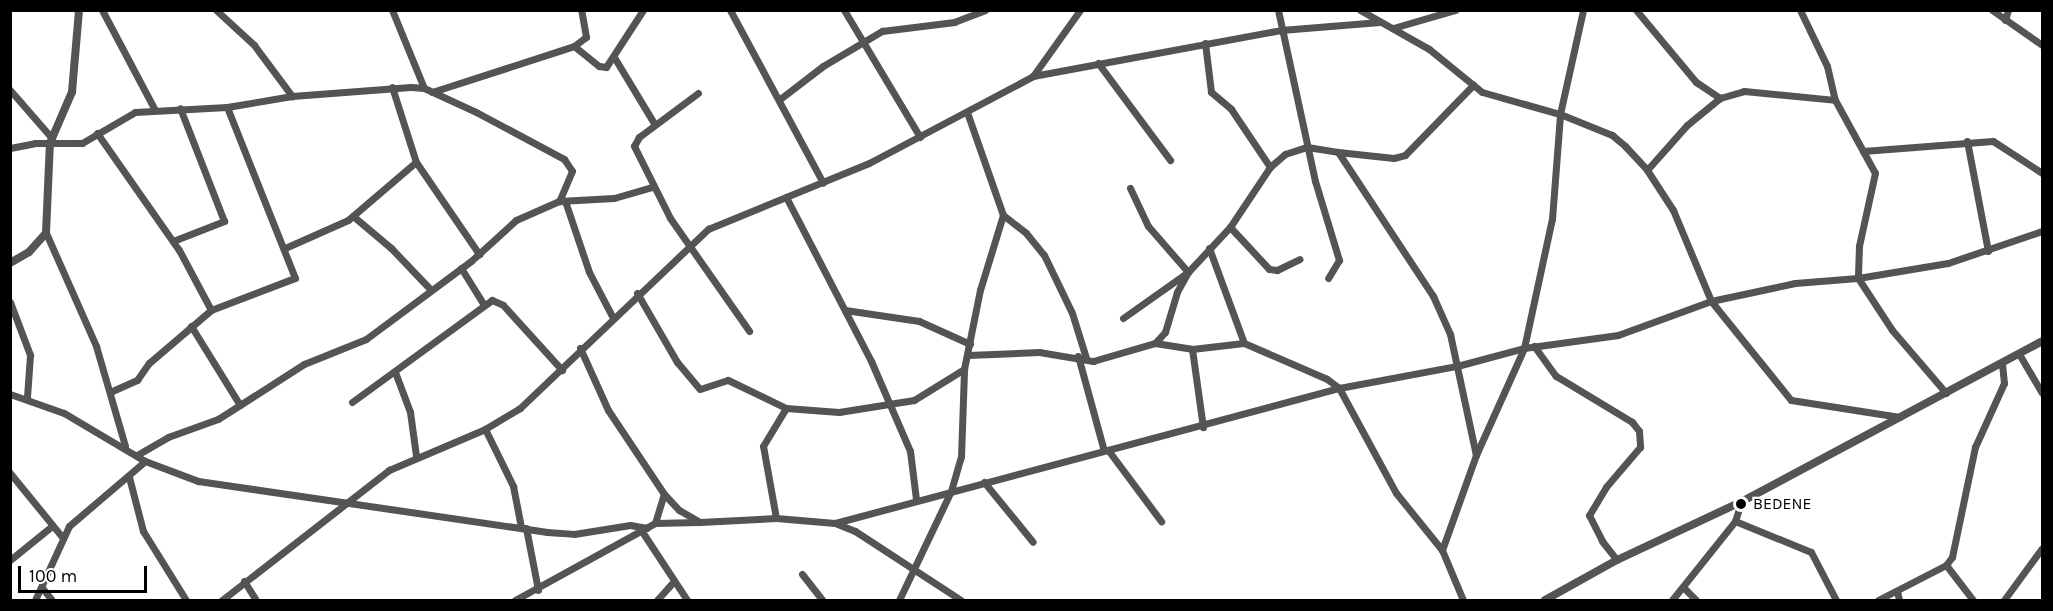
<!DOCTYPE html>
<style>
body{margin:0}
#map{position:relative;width:2053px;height:611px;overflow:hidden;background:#fff;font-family:Karla,sans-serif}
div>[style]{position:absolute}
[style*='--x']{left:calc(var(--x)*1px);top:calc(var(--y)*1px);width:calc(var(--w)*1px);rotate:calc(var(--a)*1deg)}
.minor>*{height:7px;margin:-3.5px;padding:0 3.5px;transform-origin:3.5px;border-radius:3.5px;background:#545454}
.tertiary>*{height:8px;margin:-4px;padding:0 4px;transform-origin:4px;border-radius:4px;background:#545454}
.dots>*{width:16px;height:16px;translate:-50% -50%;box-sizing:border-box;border:3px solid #fff;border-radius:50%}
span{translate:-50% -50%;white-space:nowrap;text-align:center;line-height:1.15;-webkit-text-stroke:4.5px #fff;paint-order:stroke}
.poi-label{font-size:16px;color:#000}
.left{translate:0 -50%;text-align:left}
.frame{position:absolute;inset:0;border:12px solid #000;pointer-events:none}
.scale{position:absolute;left:18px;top:566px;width:129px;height:27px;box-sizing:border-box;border:3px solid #000;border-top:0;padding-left:8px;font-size:18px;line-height:21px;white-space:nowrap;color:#000;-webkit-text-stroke:4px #fff;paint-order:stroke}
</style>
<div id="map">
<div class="minor">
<i style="--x:102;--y:10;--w:113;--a:62.1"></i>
<i style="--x:216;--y:10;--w:52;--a:42.6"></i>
<i style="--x:254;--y:45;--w:64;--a:53.3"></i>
<i style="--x:392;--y:10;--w:84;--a:67.7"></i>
<i style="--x:730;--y:10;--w:196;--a:61.7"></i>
<i style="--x:844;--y:10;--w:148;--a:59.1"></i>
<i style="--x:1278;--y:10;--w:175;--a:77.8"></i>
<i style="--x:1315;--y:181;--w:83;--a:73.1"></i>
<i style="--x:1339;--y:260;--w:21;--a:121"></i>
<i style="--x:1360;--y:10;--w:79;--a:29.5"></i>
<i style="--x:1429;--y:49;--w:68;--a:39.1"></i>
<i style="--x:1482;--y:92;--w:81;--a:15.8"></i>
<i style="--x:1560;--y:114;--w:56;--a:22"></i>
<i style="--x:1612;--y:135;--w:17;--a:40"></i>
<i style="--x:1625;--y:146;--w:33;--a:47"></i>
<i style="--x:1647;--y:170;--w:48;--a:57"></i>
<i style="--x:1673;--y:210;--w:99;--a:67.3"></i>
<i style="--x:1711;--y:301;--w:127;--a:51.1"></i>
<i style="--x:1791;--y:400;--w:110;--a:8.9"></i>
<i style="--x:1636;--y:10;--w:94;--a:50.2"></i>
<i style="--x:1696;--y:82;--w:29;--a:34"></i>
<i style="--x:1800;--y:10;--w:62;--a:64.3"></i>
<i style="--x:1827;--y:66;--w:35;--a:77"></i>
<i style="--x:1835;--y:100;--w:83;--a:61.3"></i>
<i style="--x:1875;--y:173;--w:75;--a:102.4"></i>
<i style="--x:1859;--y:246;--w:32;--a:92"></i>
<i style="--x:1858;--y:278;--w:62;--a:56.8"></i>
<i style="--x:1892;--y:330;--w:83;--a:49.4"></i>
<i style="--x:1992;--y:10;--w:61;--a:35"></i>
<i style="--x:2005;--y:20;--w:10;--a:-73"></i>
<i style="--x:1393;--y:28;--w:65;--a:-16.2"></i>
<i style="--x:1205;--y:43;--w:49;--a:83"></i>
<i style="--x:1211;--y:92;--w:26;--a:40"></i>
<i style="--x:1231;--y:109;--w:70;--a:56.1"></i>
<i style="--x:574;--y:46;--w:32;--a:39"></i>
<i style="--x:599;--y:66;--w:7;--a:8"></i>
<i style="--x:606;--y:67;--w:68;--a:-57"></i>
<i style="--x:614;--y:57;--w:79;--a:58.9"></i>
<i style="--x:1098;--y:63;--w:121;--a:53.4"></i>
<i style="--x:1033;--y:76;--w:252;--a:-10.5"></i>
<i style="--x:1281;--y:30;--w:99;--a:-4.6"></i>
<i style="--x:392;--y:87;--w:79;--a:72.3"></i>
<i style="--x:416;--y:162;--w:112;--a:55.6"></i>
<i style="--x:10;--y:90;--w:62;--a:48.9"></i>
<i style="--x:432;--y:92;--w:149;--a:-17.9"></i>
<i style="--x:574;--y:46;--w:15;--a:-37"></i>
<i style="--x:586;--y:37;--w:27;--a:-100"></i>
<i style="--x:698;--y:93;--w:74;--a:143.3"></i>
<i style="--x:639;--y:137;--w:10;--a:119"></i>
<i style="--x:634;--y:146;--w:80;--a:63.4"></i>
<i style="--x:670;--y:218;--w:138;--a:55"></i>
<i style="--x:780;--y:99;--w:54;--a:-37.5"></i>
<i style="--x:823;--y:66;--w:69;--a:-30.7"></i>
<i style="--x:882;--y:31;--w:73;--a:-7.1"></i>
<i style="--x:954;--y:22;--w:33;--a:-21"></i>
<i style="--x:97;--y:133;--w:143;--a:55"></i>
<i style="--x:179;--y:250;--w:68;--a:61.9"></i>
<i style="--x:1967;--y:141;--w:112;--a:79.2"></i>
<i style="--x:10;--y:148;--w:25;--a:-11"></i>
<i style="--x:35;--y:143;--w:47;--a:0"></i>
<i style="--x:82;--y:143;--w:61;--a:-30.3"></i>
<i style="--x:135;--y:112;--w:92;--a:-3.1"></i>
<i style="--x:227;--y:107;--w:66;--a:-9.6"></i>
<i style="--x:292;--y:96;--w:119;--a:-4.3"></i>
<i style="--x:411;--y:87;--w:13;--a:4"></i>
<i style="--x:424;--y:88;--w:57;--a:24.8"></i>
<i style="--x:476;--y:112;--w:100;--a:28.1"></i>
<i style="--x:564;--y:159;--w:14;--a:56"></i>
<i style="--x:572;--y:171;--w:33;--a:113"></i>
<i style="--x:1863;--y:151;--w:130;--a:-4.4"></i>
<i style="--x:1993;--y:141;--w:59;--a:33.1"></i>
<i style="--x:1338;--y:152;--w:56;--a:6.1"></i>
<i style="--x:1394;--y:158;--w:11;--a:-15"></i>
<i style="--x:1405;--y:155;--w:98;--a:-45.8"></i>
<i style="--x:1647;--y:170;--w:60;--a:-48.4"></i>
<i style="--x:1687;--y:125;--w:43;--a:-39.3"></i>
<i style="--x:1720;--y:98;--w:25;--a:-16"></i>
<i style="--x:1744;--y:91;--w:91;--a:5.6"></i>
<i style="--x:1130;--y:188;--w:42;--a:64.7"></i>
<i style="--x:1148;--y:226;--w:61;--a:49"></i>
<i style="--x:1188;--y:272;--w:23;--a:119"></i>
<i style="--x:1177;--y:292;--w:42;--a:106.7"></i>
<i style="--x:1165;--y:332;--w:15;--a:132"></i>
<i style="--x:786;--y:197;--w:185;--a:62.6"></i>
<i style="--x:871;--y:361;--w:98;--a:66.6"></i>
<i style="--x:910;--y:451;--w:48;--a:82.9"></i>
<i style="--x:565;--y:201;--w:75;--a:71.3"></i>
<i style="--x:589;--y:272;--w:50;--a:62.4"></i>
<i style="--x:1003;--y:215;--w:29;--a:38"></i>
<i style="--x:1026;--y:233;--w:28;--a:51"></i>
<i style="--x:1044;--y:255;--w:64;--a:64.2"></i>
<i style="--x:1072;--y:313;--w:47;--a:72.7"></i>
<i style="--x:353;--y:216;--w:50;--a:40.1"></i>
<i style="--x:391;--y:248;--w:57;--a:46.4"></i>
<i style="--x:1230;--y:227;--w:57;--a:47.1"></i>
<i style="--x:1269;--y:269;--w:8;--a:7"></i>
<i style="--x:1277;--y:270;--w:25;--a:-26"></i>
<i style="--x:46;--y:233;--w:124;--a:66.1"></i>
<i style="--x:96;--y:346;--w:104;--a:73.8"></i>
<i style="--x:173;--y:241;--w:55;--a:-21.4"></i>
<i style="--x:224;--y:221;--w:121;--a:-111.3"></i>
<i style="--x:285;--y:248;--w:69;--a:-24"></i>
<i style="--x:348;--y:220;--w:89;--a:-40.5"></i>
<i style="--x:1209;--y:248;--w:101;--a:69.8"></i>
<i style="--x:461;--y:268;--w:44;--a:58.1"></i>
<i style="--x:637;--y:293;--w:80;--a:59.9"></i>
<i style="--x:677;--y:362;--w:35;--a:50"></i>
<i style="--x:700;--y:389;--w:29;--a:-18"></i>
<i style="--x:728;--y:380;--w:64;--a:25.8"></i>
<i style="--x:786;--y:408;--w:53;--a:4.3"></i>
<i style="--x:839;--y:412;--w:76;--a:-9.1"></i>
<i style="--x:914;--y:400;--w:59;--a:-31.8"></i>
<i style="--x:10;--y:302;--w:57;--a:69.3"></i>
<i style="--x:30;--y:355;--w:42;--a:94.1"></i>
<i style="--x:845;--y:310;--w:75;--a:8.5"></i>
<i style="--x:919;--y:321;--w:56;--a:24.3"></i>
<i style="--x:1123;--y:318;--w:80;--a:-35.3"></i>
<i style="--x:1188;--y:272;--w:62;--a:-47"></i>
<i style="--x:1230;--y:227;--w:72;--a:-56.3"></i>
<i style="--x:1270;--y:167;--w:20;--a:-41"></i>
<i style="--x:1285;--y:154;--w:23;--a:-18"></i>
<i style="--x:1307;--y:147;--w:31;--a:9"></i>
<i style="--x:1338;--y:152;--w:173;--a:56.6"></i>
<i style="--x:1433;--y:296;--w:42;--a:65.9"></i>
<i style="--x:1450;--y:334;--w:124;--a:77.9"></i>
<i style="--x:191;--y:326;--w:93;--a:58.2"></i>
<i style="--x:1534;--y:346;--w:37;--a:54"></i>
<i style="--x:1556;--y:376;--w:89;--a:31.2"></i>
<i style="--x:1632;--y:422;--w:11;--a:52"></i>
<i style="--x:1639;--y:431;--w:16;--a:86"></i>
<i style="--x:1640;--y:447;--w:52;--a:130.4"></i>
<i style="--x:1606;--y:487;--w:33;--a:121"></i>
<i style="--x:1589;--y:515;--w:29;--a:63"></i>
<i style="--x:1602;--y:541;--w:24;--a:52"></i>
<i style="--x:580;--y:348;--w:68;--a:65.7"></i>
<i style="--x:608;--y:410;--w:101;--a:56.3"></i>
<i style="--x:664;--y:494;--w:22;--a:47"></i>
<i style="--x:679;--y:510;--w:24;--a:30"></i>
<i style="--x:700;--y:522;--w:76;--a:-3"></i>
<i style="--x:776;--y:518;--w:59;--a:4.8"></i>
<i style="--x:835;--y:523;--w:22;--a:22"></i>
<i style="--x:855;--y:531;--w:126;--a:33.1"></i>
<i style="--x:1192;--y:349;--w:79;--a:82"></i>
<i style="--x:2019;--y:354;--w:45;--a:59.5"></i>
<i style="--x:968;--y:355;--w:71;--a:-2.4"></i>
<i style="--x:1039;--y:352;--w:55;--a:9.5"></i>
<i style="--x:1093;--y:361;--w:65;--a:-16.2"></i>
<i style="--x:1155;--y:343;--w:37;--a:9"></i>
<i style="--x:1192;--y:349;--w:52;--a:-6.6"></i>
<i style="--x:1244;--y:343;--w:90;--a:23.4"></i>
<i style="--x:1327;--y:379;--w:15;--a:37"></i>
<i style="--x:1339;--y:388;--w:119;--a:61.5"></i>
<i style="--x:1396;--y:493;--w:73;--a:51.1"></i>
<i style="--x:1442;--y:550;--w:54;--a:67.2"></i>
<i style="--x:1078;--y:356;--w:98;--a:74.7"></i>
<i style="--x:395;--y:372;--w:43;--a:69.4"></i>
<i style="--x:410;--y:412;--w:44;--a:82.2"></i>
<i style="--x:110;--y:392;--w:30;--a:-24"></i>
<i style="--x:137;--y:380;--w:21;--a:-55"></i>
<i style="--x:149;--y:363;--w:82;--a:-40.5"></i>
<i style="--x:211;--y:310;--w:90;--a:-20.9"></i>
<i style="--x:295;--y:278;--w:184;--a:-111.7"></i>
<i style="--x:10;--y:394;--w:57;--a:19.4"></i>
<i style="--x:64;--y:413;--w:94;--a:30.7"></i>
<i style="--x:145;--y:461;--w:57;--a:20.7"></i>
<i style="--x:198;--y:481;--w:353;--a:8.3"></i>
<i style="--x:547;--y:532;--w:27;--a:4"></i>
<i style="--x:574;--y:534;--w:57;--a:-9.1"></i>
<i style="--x:630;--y:525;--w:17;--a:10"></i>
<i style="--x:352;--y:402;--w:173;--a:-36.1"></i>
<i style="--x:492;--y:300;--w:12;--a:24"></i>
<i style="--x:503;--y:305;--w:88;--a:47.8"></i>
<i style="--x:485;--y:429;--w:64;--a:63.8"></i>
<i style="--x:513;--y:486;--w:42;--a:79"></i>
<i style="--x:1108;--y:450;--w:89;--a:53.3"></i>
<i style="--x:137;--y:455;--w:36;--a:-30"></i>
<i style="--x:168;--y:437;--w:53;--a:-19.8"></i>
<i style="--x:218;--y:419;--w:102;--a:-32.6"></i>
<i style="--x:304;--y:364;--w:67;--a:-22"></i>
<i style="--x:366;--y:339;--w:131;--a:-36.6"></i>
<i style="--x:471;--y:261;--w:61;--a:-42.3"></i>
<i style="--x:516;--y:220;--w:47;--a:-23.8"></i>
<i style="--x:559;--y:201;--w:55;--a:-3.1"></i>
<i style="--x:614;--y:198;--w:40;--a:-16"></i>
<i style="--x:10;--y:473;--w:84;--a:50.8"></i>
<i style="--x:129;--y:477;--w:56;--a:75.5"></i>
<i style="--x:143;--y:531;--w:81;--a:58.1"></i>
<i style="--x:984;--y:482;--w:77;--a:50.8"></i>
<i style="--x:776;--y:518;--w:73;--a:-100.2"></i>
<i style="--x:763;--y:446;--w:44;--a:-58.8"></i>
<i style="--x:1735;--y:521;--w:82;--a:22.2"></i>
<i style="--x:1811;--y:552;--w:54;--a:62.5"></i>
<i style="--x:655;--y:523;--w:30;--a:-73"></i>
<i style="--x:835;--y:523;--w:522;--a:-15"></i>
<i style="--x:1339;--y:388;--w:120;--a:-10.6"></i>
<i style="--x:1457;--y:366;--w:69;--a:-15"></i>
<i style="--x:1524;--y:348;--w:95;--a:-7.9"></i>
<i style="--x:1618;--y:335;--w:99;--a:-20.1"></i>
<i style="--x:1711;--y:301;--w:86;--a:-12.1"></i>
<i style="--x:1795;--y:283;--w:63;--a:-4.5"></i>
<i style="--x:1858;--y:278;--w:91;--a:-9.5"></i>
<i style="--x:1948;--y:263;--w:99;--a:-18.8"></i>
<i style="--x:526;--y:528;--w:63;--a:79"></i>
<i style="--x:643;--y:533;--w:80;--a:56.7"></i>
<i style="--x:1442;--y:550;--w:101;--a:-70.3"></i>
<i style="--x:1476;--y:455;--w:117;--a:-65.8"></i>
<i style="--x:1524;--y:348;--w:132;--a:-77.8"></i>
<i style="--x:1552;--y:219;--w:105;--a:-85.6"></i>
<i style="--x:1560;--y:114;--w:107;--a:-77.5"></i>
<i style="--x:10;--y:560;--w:54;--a:-39"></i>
<i style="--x:1946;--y:565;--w:44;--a:52.4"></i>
<i style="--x:802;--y:574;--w:33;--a:52"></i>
<i style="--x:244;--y:581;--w:22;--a:58"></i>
<i style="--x:1683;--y:587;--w:18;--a:45"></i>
<i style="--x:43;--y:589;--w:14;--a:51"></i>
<i style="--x:1897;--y:591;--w:9;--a:77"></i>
<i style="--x:35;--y:600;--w:81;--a:-65.3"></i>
<i style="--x:69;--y:526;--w:100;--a:-40.5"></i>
<i style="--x:222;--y:600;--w:212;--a:-37.9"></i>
<i style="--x:389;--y:470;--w:104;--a:-23.1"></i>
<i style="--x:485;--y:429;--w:41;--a:-31"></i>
<i style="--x:520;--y:408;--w:260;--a:-43.6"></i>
<i style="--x:708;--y:229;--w:174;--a:-22.3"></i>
<i style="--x:869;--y:163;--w:186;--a:-27.9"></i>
<i style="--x:1033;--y:76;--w:81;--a:-54.5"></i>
<i style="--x:515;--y:600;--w:160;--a:-28.8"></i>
<i style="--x:655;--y:523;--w:44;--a:-1.3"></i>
<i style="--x:657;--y:600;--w:25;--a:-48"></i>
<i style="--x:899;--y:600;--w:121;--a:-64.5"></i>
<i style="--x:951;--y:491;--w:35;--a:-74"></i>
<i style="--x:961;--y:457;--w:88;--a:-88"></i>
<i style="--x:964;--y:369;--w:81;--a:-78.6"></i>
<i style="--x:980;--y:290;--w:78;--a:-73"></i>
<i style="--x:1003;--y:215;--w:109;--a:-109.3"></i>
<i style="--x:1672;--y:600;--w:101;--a:-51.4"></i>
<i style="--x:1735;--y:521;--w:20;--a:-72"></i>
<i style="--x:1878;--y:600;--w:76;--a:-27.2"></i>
<i style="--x:1946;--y:565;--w:10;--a:-53"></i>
<i style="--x:1952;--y:557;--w:112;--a:-78.2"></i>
<i style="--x:1975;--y:447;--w:70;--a:-65.6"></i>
<i style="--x:2004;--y:383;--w:20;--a:-96"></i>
<i style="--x:2004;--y:600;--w:64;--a:-53.8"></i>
</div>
<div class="tertiary">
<i style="--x:10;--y:263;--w:22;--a:-30"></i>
<i style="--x:29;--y:252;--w:25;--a:-48"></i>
<i style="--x:46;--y:233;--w:90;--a:-87.5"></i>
<i style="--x:50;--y:143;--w:56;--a:-66.7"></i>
<i style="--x:72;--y:92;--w:82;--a:-85.1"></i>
<i style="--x:1545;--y:600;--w:82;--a:-29.1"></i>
<i style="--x:1617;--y:560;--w:137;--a:-25.1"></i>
<i style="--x:1741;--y:502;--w:341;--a:-28.1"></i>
</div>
<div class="dots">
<i style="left:1741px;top:504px;background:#000"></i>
</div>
<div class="poi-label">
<span class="left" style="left:1753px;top:504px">BEDENE</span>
</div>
<div class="frame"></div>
<div class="scale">100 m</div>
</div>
